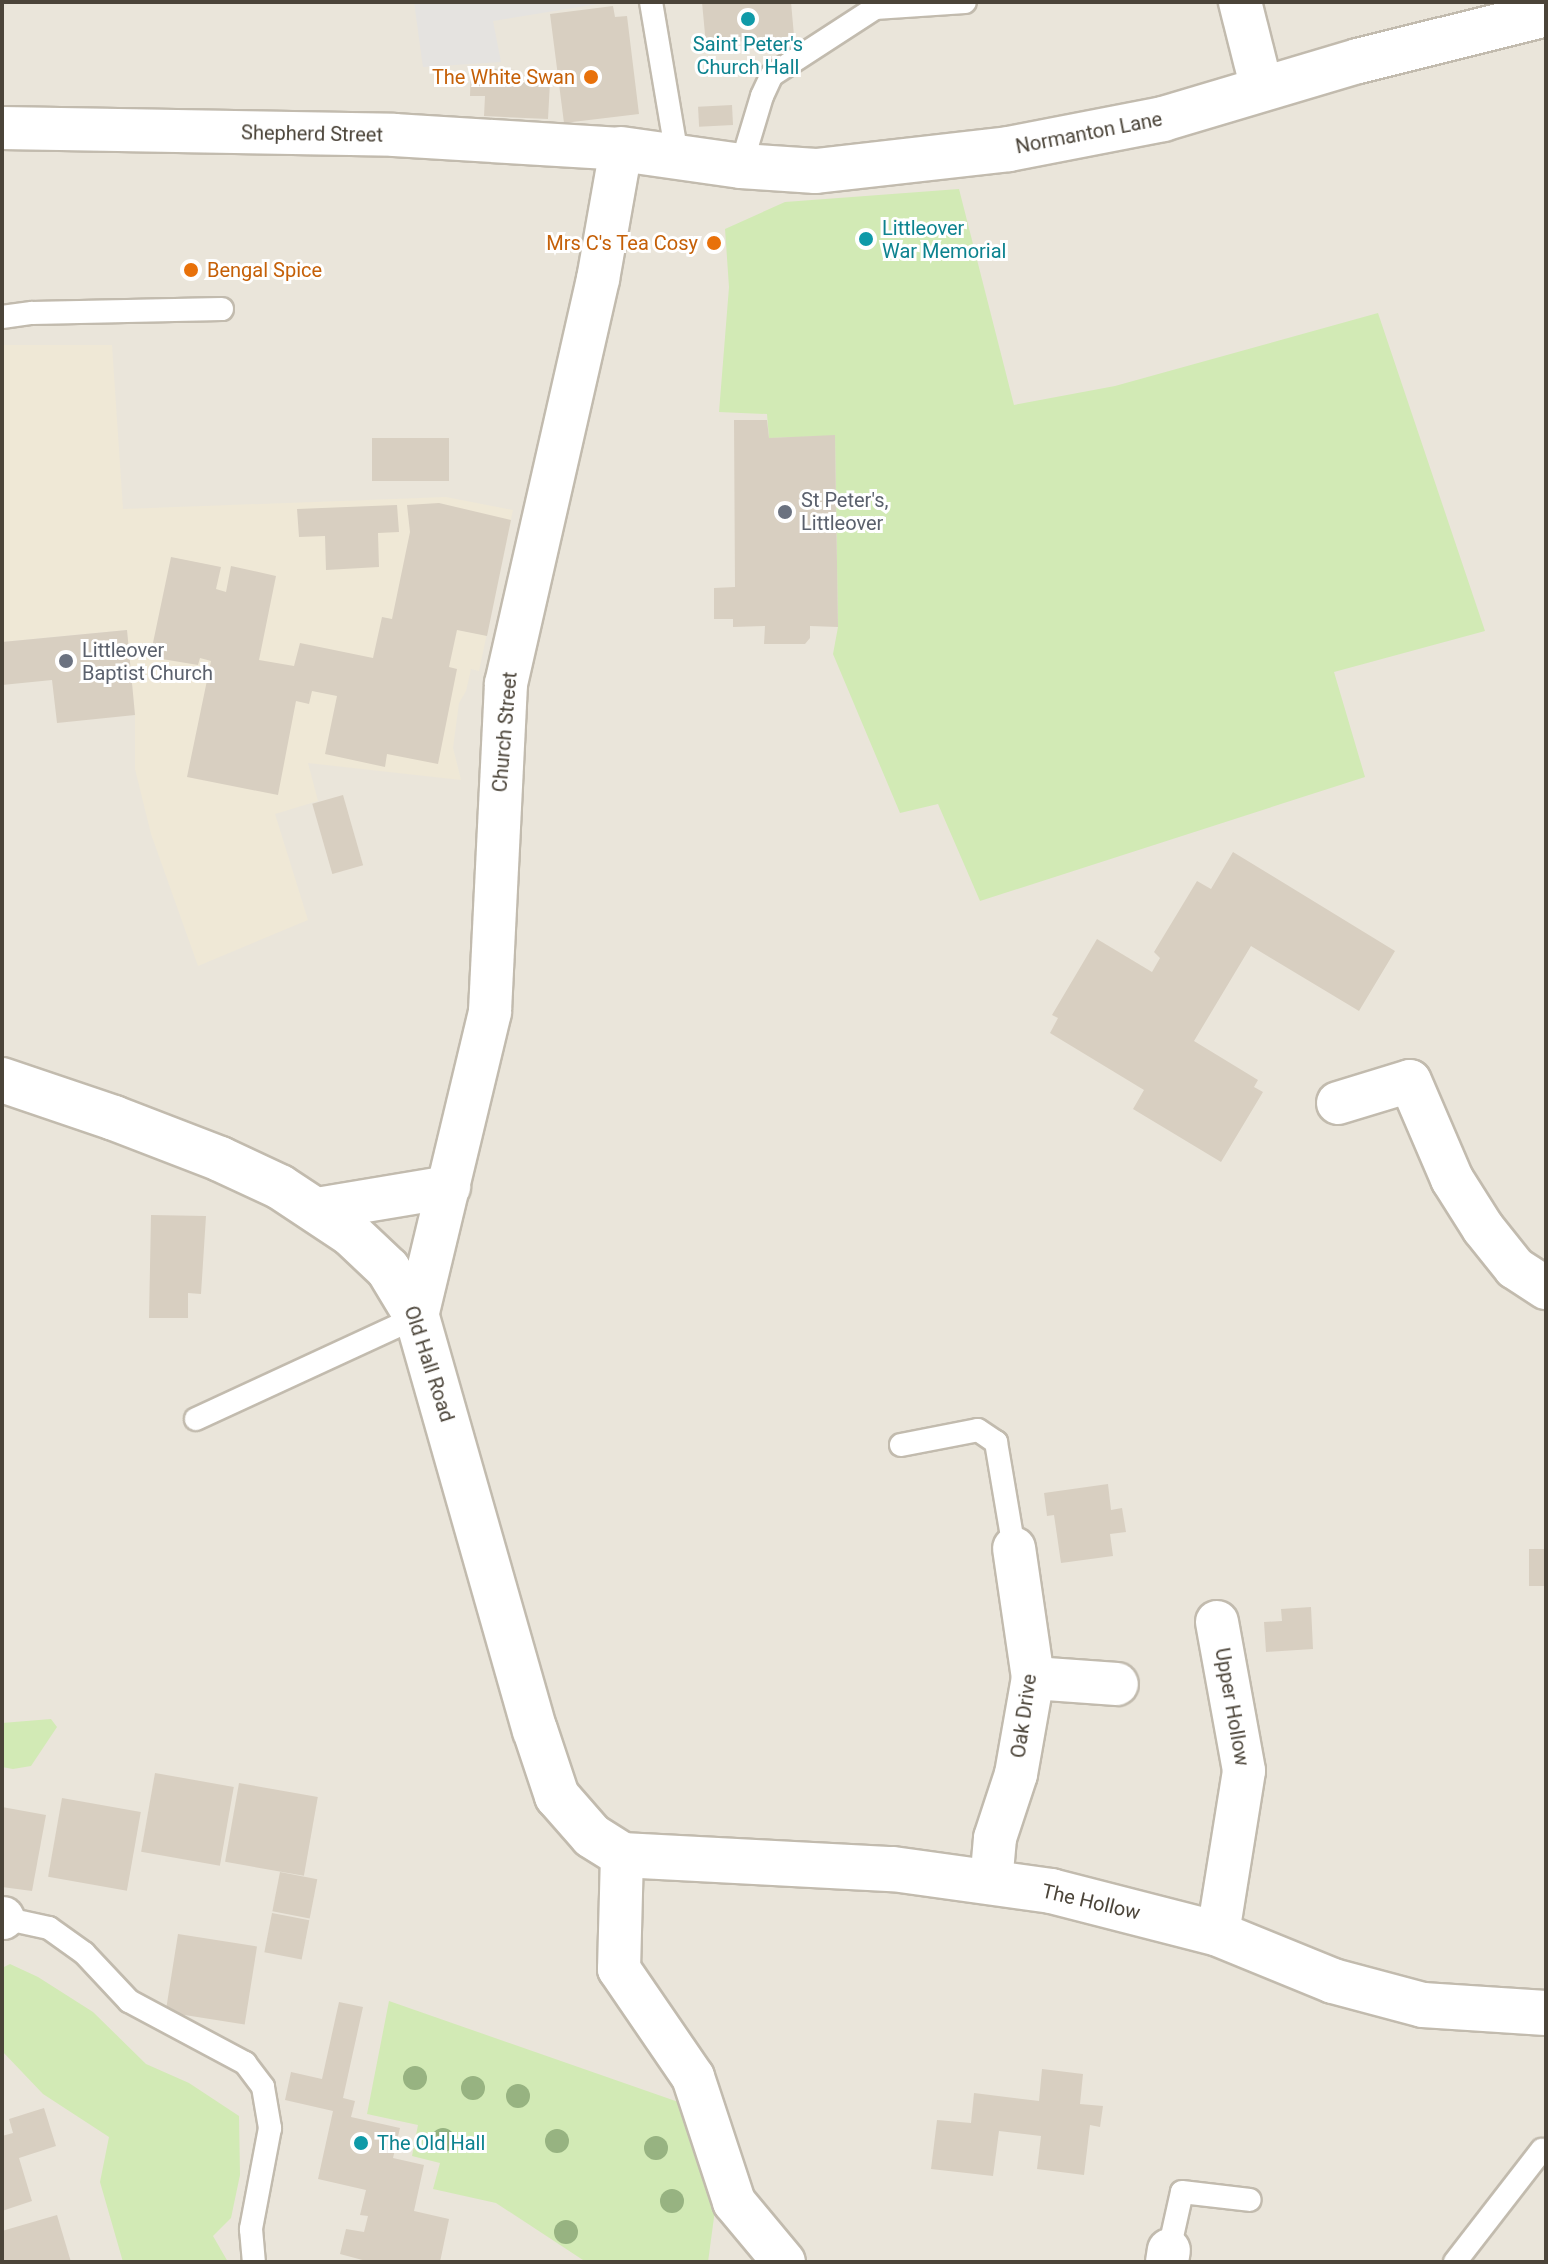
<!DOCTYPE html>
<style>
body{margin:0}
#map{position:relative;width:1548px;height:2264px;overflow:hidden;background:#f6f3ec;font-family:Roboto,sans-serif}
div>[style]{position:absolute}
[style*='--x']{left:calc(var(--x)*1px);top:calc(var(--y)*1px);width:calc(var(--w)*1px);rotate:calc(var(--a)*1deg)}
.residential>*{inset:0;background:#eae5da;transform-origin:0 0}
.education>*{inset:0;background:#efe8d6}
.green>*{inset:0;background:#d2eab5}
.parking>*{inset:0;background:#e5e3e0}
.building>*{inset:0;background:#d8cfc1;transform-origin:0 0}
.roads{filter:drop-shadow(2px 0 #c2bbae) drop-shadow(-2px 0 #c2bbae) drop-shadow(0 2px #c2bbae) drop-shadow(0 -2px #c2bbae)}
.service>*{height:22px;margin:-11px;padding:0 11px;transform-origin:11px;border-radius:11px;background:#fff}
.minor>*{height:42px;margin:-21px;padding:0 21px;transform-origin:21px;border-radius:21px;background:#fff}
.tertiary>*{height:44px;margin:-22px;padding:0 22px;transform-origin:22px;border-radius:22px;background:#fff}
.trees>*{width:24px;height:24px;margin:-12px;border-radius:50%;background:#97b381}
.dots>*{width:22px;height:22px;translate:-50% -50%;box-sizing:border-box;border:4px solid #fff;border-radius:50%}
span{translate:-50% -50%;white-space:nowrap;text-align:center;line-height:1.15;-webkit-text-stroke:6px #fff;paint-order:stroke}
.culture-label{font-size:20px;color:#0d838f}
.left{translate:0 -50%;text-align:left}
.food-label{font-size:20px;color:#c56008}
.right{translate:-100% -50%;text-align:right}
.street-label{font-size:20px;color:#4b4439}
.worship-label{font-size:20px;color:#5b616d}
.frame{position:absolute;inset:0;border:4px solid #4b4439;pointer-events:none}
</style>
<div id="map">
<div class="residential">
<i style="left:2px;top:2px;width:1544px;height:2260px"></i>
</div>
<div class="education">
<i style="clip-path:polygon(2px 345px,112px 345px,123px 509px,446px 497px,513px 510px,479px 671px,471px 669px,466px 691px,459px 703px,453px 748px,461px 780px,308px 763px,318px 801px,275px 814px,308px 920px,198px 966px,151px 834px,135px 769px,135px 715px,127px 630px,2px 642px)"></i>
</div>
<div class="green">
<i style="clip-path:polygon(959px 189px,1014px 405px,1115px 386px,1378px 313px,1485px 631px,1334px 672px,1365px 777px,980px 901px,938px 804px,900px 813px,833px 654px,838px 627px,835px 436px,769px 438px,767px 414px,719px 412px,729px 287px,725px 229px,785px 202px)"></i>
<i style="clip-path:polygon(51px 1719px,57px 1727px,31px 1766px,13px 1769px,2px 1767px,2px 1723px)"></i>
<i style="clip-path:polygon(10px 1964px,38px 1977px,93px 2012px,146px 2064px,189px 2083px,239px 2116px,240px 2175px,231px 2218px,213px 2236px,228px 2262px,123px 2262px,100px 2182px,109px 2137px,43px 2094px,2px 2051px,2px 1968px)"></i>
<i style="clip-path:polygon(389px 2001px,687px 2105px,717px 2195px,708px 2262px,586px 2262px,496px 2203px,433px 2189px,440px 2163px,412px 2156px,418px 2125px,367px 2114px)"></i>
</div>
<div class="parking">
<i style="clip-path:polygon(414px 2px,610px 2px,493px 21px,501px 62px,423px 67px)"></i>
</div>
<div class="building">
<i style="clip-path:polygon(702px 2px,791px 2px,794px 36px,706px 45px)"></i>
<i style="clip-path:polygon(613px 6px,615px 17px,627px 16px,639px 114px,564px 123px,550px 14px)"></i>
<i style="clip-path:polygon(471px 67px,515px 70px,514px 80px,550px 82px,548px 119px,484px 116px,485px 96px,470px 96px)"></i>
<i style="left:732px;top:105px;width:20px;height:34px;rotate:87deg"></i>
<i style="clip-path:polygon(734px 420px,767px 420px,769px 438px,835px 435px,838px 627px,810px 626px,810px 638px,805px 644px,764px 644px,765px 626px,733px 627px,733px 619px,714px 619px,714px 588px,735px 587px)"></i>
<i style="left:449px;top:438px;width:43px;height:77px;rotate:90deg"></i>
<i style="clip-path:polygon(439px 503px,511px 520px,487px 636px,457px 630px,449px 667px,457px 669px,438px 764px,387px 754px,385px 767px,325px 754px,337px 696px,312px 691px,309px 704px,296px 701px,278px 795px,187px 777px,211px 661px,200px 658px,198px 665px,150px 657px,171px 557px,221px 567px,216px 589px,226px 592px,231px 566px,276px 576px,259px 660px,294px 666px,300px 643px,373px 658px,382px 617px,392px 619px,410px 532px,407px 505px)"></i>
<i style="clip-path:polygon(397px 505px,399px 532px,378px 533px,379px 567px,326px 570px,325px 536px,299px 537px,297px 509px)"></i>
<i style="clip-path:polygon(127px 630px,135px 715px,57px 723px,52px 680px,2px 685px,2px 642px)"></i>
<i style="left:343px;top:795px;width:73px;height:32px;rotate:74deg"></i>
<i style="clip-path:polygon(1233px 852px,1395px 951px,1359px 1011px,1251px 946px,1194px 1041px,1258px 1080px,1254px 1087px,1263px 1092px,1221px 1162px,1133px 1109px,1144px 1090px,1050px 1033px,1058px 1018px,1052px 1015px,1097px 939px,1152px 972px,1160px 958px,1154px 952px,1197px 881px,1211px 889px)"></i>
<i style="clip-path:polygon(151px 1215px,206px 1216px,201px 1294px,188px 1293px,188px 1318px,149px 1318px)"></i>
<i style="clip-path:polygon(1108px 1484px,1111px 1510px,1122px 1508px,1126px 1532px,1110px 1534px,1113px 1556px,1061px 1563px,1054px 1515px,1047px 1516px,1044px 1493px)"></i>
<i style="left:1546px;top:1549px;width:37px;height:17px;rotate:90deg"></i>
<i style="clip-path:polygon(1311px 1607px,1313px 1649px,1266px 1652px,1264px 1622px,1282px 1621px,1281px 1609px)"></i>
<i style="left:155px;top:1773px;width:80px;height:80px;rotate:10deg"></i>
<i style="left:239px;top:1783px;width:80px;height:80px;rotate:10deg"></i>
<i style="left:62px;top:1798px;width:80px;height:80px;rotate:10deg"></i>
<i style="clip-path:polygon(2px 1807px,46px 1815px,32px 1891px,2px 1887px)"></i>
<i style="left:280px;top:1872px;width:38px;height:40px;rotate:11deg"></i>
<i style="left:272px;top:1913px;width:38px;height:40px;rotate:11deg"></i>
<i style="left:178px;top:1934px;width:80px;height:79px;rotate:9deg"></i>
<i style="clip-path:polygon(339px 2002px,363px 2007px,343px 2098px,355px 2101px,351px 2117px,400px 2128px,393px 2158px,424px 2165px,414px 2211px,449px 2219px,440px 2262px,370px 2262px,340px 2254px,346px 2229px,364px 2232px,368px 2216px,360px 2215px,366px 2190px,318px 2179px,333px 2111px,285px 2100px,291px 2072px,322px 2079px)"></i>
<i style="clip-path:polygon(1042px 2069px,1083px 2074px,1080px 2104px,1103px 2106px,1100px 2127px,1090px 2125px,1084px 2175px,1037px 2169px,1041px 2136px,999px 2131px,993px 2176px,931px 2169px,937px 2120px,971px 2123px,974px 2093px,1039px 2101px)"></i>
<i style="clip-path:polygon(44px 2108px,56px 2146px,19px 2158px,32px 2201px,2px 2211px,2px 2136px,13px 2133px,9px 2119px)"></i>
<i style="clip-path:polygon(57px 2215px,71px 2262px,2px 2262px,2px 2231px)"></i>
</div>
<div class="roads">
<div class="service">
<i style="--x:651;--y:2;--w:155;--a:80.4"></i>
<i style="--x:741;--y:166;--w:73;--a:-73.3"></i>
<i style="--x:762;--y:96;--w:23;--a:-65"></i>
<i style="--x:772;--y:75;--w:123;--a:-33"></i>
<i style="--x:875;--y:8;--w:90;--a:-3.8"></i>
<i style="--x:2;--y:317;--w:30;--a:-8"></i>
<i style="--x:32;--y:313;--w:190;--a:-1.2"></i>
<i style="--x:196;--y:1419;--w:243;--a:-24.8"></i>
<i style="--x:901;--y:1445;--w:78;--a:-11"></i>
<i style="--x:978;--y:1430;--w:22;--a:34"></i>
<i style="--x:996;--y:1442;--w:108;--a:80.4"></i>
<i style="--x:3;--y:1918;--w:47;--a:12.3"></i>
<i style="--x:49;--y:1928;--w:43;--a:35.5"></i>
<i style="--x:84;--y:1953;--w:66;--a:46.8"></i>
<i style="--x:129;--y:2001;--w:132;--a:28.1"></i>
<i style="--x:245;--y:2063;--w:30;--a:53"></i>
<i style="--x:263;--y:2087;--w:42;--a:80.3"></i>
<i style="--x:270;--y:2128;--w:103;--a:100.7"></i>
<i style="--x:251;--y:2229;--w:33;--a:85"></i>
<i style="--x:1169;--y:2250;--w:59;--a:-77.4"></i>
<i style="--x:1182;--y:2192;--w:68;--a:6.7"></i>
<i style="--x:1455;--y:2262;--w:142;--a:-52.2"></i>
</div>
<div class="minor">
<i style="--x:1240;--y:2;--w:90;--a:75.8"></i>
<i style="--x:2;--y:128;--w:392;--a:1"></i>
<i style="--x:394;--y:135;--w:227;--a:3.5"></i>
<i style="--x:621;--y:149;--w:132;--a:100"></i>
<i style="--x:598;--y:279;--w:415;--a:102.8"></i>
<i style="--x:506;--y:684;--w:328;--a:92.8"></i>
<i style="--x:490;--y:1012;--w:314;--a:103.5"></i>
<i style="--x:1338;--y:1103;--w:75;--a:-17"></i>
<i style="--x:1410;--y:1081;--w:107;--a:66.8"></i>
<i style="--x:1452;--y:1179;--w:58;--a:57.7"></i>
<i style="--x:1483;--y:1228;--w:51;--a:51.3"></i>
<i style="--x:1515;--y:1268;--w:37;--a:33"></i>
<i style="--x:317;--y:1209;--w:134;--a:-9.5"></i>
<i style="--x:1217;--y:1622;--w:151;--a:79.7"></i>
<i style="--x:1244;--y:1771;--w:165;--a:99.1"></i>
<i style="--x:1033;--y:1678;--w:84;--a:4.1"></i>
<i style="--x:622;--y:1855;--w:114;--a:91.5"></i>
<i style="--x:619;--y:1969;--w:131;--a:55.6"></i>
<i style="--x:693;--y:2077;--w:132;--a:71.8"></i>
<i style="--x:734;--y:2202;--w:78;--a:50.2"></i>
<i style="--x:991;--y:1883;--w:45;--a:-84.9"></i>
<i style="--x:995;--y:1838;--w:67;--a:-71.8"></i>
<i style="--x:1016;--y:1774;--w:97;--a:-80"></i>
<i style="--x:1033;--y:1678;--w:131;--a:-98.3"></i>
<i style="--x:2;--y:1918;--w:1;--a:0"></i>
<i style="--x:1167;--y:2262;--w:12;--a:-81"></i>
</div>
<div class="tertiary">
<i style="--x:621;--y:149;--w:121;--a:8.1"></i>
<i style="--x:741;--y:166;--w:75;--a:3.8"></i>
<i style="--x:816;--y:171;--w:194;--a:-6.5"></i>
<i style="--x:1009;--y:149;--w:157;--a:-11"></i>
<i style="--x:1163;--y:119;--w:203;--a:-16.6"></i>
<i style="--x:1358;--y:61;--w:194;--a:-14"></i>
<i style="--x:2;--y:1080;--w:118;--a:18.7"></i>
<i style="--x:114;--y:1118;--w:114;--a:21.1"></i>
<i style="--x:220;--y:1159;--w:66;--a:25"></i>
<i style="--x:280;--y:1187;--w:85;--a:33.5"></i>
<i style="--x:351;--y:1234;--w:51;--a:43.4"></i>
<i style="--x:388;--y:1269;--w:56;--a:58.9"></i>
<i style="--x:417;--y:1317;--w:430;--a:74.1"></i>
<i style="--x:535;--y:1730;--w:70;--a:71.6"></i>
<i style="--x:557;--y:1796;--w:53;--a:48.8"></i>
<i style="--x:592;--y:1836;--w:36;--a:32"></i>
<i style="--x:622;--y:1855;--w:271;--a:3"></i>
<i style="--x:893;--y:1869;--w:160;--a:7.9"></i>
<i style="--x:1051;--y:1891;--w:172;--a:14.4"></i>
<i style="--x:1218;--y:1934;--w:124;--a:22.2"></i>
<i style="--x:1333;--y:1981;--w:93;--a:14.9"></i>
<i style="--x:1423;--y:2005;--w:123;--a:3.7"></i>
</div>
</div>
<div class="trees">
<i style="left:415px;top:2078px"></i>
<i style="left:473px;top:2088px"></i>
<i style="left:518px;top:2096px"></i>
<i style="left:443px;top:2140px"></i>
<i style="left:557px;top:2141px"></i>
<i style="left:656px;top:2148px"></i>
<i style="left:672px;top:2201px"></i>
<i style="left:566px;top:2232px"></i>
</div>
<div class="dots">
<i style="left:748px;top:19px;background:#0f9aa8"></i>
<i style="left:591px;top:77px;background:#e8710a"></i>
<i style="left:866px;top:239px;background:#0f9aa8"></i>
<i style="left:714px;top:243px;background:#e8710a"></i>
<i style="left:191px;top:270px;background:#e8710a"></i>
<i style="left:785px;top:512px;background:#6b7280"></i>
<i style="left:66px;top:661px;background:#6b7280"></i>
<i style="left:361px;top:2143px;background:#0f9aa8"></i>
</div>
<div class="culture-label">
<span style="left:748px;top:56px">Saint Peter's<br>Church Hall</span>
<span class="left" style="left:882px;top:240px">Littleover<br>War Memorial</span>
<span class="left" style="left:377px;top:2143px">The Old Hall</span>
</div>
<div class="food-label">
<span class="right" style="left:575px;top:77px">The White Swan</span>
<span class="right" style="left:698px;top:243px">Mrs C's Tea Cosy</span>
<span class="left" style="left:207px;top:270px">Bengal Spice</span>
</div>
<div class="street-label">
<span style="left:1089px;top:133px;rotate:-11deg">Normanton Lane</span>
<span style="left:312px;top:134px;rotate:1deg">Shepherd Street</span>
<span style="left:505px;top:732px;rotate:-85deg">Church Street</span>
<span style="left:429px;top:1364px;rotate:72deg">Old Hall Road</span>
<span style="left:1232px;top:1707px;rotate:80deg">Upper Hollow</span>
<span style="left:1024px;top:1716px;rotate:-82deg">Oak Drive</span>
<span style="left:1091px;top:1902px;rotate:13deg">The Hollow</span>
</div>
<div class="worship-label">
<span class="left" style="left:801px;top:512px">St Peter's,<br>Littleover</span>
<span class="left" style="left:82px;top:662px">Littleover<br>Baptist Church</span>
</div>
<div class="frame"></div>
</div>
